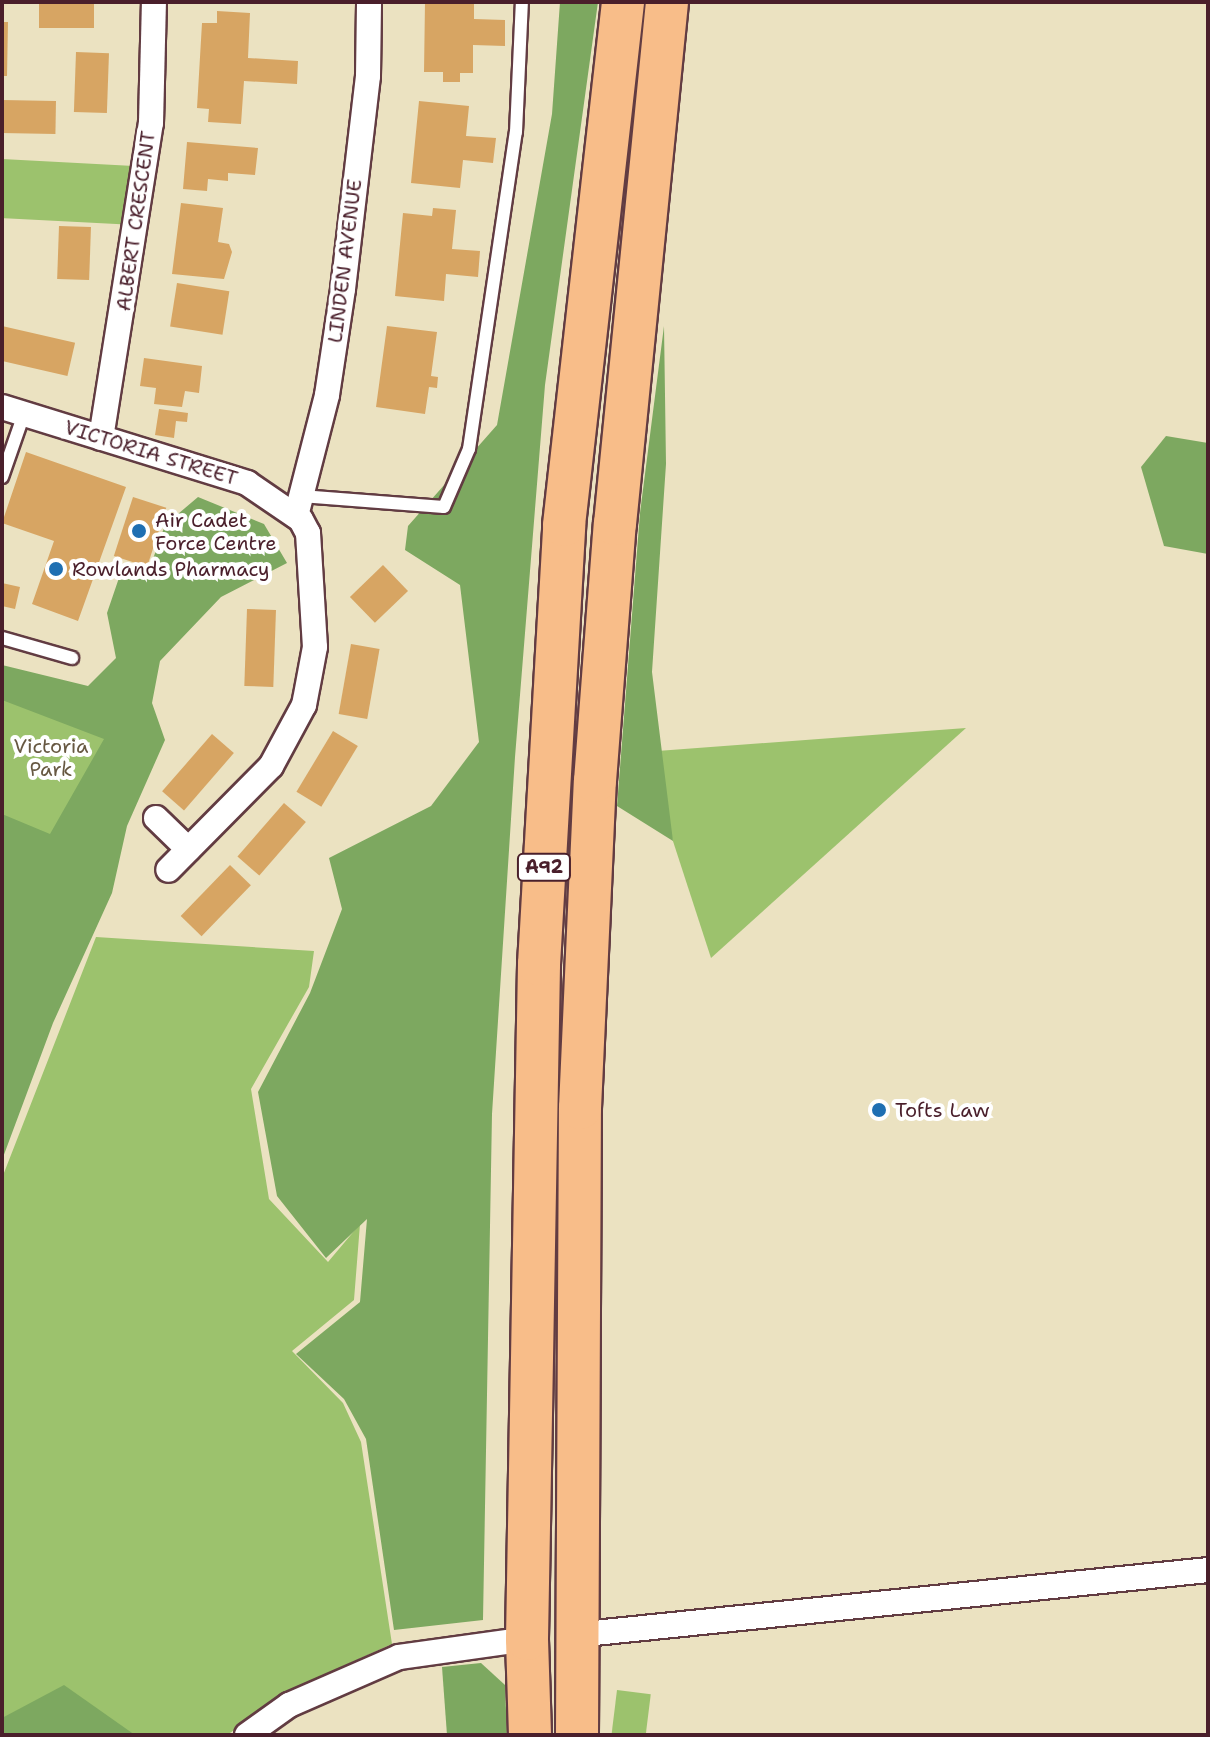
<!DOCTYPE html>
<style>
body{margin:0}
#map{position:relative;width:1210px;height:1737px;overflow:hidden;background:#ebe2c1;font-family:"Shantell Sans",sans-serif}
div>[style]{position:absolute}
[style*='--x']{left:calc(var(--x)*1px);top:calc(var(--y)*1px);width:calc(var(--w)*1px);rotate:calc(var(--a)*1deg)}
.green>*{inset:0;background:#9cc26d;transform-origin:0 0}
.forest>*{inset:0;background:#7da860}
.building>*{inset:0;background:#d7a563;transform-origin:0 0}
.roads{filter:drop-shadow(2px 0 #623c42) drop-shadow(-2px 0 #623c42) drop-shadow(0 2px #623c42) drop-shadow(0 -2px #623c42)}
.lane>*{height:12px;margin:-6px;padding:0 6px;transform-origin:6px;border-radius:6px;background:#fff}
.street>*{height:24px;margin:-12px;padding:0 12px;transform-origin:12px;border-radius:12px;background:#fff}
.highway>*{height:42px;margin:-21px;padding:0 21px;transform-origin:21px;border-radius:21px;background:#f8bd89}
.dots>*{width:22px;height:22px;translate:-50% -50%;box-sizing:border-box;border:4px solid #fff;border-radius:50%}
span{translate:-50% -50%;white-space:nowrap;text-align:center;line-height:1.15;-webkit-text-stroke:8px #fff;paint-order:stroke}
.shield-label span{padding:2px 6px;background:#fff;border:2px solid;border-radius:6px;-webkit-text-stroke-width:0}
.shield-label{font-size:18px;color:#4a1f2b;font-weight:700}
.street-label{font-size:20px;color:#4a1f2b}
.poi-label{font-size:20px;color:#4a1f2b}
.left{translate:0 -50%;text-align:left}
.park-label{font-size:20px;color:#675842}
.frame{position:absolute;inset:0;border:4px solid #4a1f2b;pointer-events:none}
</style>
<div id="map">
<div class="green">
<i style="left:2px;top:159px;width:132px;height:59px;rotate:3deg"></i>
<i style="clip-path:polygon(2px 691px,120px 727px,2px 974px)"></i>
<i style="clip-path:polygon(966px 728px,711px 958px,644px 752px)"></i>
<i style="clip-path:polygon(96px 937px,314px 951px,309px 987px,251px 1089px,269px 1199px,328px 1262px,360px 1224px,354px 1300px,292px 1351px,343px 1403px,361px 1442px,392px 1644px,299px 1686px,227px 1735px,2px 1735px,2px 1178px)"></i>
<i style="left:617px;top:1690px;width:34px;height:45px;rotate:7deg"></i>
</div>
<div class="forest">
<i style="clip-path:polygon(560px 2px,598px 2px,545px 385px,515px 757px,492px 1114px,483px 1620px,394px 1630px,366px 1439px,344px 1399px,296px 1354px,360px 1302px,367px 1219px,326px 1258px,277px 1196px,258px 1092px,310px 993px,342px 909px,329px 858px,431px 806px,479px 742px,460px 585px,405px 550px,408px 526px,497px 425px,552px 114px)"></i>
<i style="clip-path:polygon(664px 326px,666px 464px,652px 672px,673px 841px,617px 806px,640px 513px)"></i>
<i style="clip-path:polygon(1166px 436px,1208px 443px,1208px 554px,1164px 546px,1141px 467px)"></i>
<i style="clip-path:polygon(198px 497px,264px 524px,287px 563px,221px 597px,160px 661px,152px 703px,165px 740px,127px 826px,112px 893px,53px 1023px,2px 1160px,2px 814px,50px 834px,104px 739px,2px 700px,2px 665px,88px 686px,116px 658px,107px 613px,122px 569px,148px 573px,165px 525px)"></i>
<i style="clip-path:polygon(481px 1663px,505px 1685px,507px 1735px,447px 1735px,442px 1667px)"></i>
<i style="clip-path:polygon(64px 1685px,135px 1735px,2px 1735px,2px 1718px)"></i>
</div>
<div class="building">
<i style="left:39px;top:2px;width:55px;height:26px"></i>
<i style="clip-path:polygon(425px 2px,474px 2px,474px 19px,505px 20px,505px 46px,473px 45px,473px 73px,460px 73px,460px 82px,443px 82px,443px 72px,424px 72px)"></i>
<i style="clip-path:polygon(217px 11px,250px 13px,248px 58px,298px 61px,297px 84px,244px 81px,241px 124px,208px 122px,209px 109px,197px 108px,202px 23px,217px 23px)"></i>
<i style="clip-path:polygon(2px 22px,8px 22px,7px 76px,2px 76px)"></i>
<i style="left:76px;top:52px;width:33px;height:60px;rotate:2deg"></i>
<i style="left:2px;top:100px;width:54px;height:33px;rotate:1deg"></i>
<i style="clip-path:polygon(419px 101px,469px 106px,466px 136px,496px 138px,493px 163px,463px 160px,460px 188px,411px 183px)"></i>
<i style="clip-path:polygon(187px 142px,258px 148px,255px 175px,228px 173px,228px 181px,208px 179px,207px 191px,183px 189px)"></i>
<i style="clip-path:polygon(181px 203px,223px 208px,218px 242px,229px 244px,232px 252px,224px 279px,172px 274px)"></i>
<i style="clip-path:polygon(433px 208px,456px 210px,452px 249px,480px 251px,478px 277px,446px 274px,444px 301px,395px 296px,403px 213px,432px 216px)"></i>
<i style="left:59px;top:226px;width:32px;height:53px;rotate:2deg"></i>
<i style="left:177px;top:283px;width:53px;height:44px;rotate:9deg"></i>
<i style="left:2px;top:326px;width:75px;height:34px;rotate:13deg"></i>
<i style="clip-path:polygon(387px 326px,437px 332px,431px 376px,438px 377px,437px 388px,429px 387px,425px 414px,376px 407px)"></i>
<i style="clip-path:polygon(144px 358px,202px 366px,199px 393px,185px 391px,182px 407px,154px 404px,156px 388px,140px 386px)"></i>
<i style="clip-path:polygon(159px 409px,188px 413px,187px 422px,176px 421px,174px 438px,155px 435px)"></i>
<i style="clip-path:polygon(26px 452px,126px 487px,78px 621px,32px 604px,54px 541px,2px 523px)"></i>
<i style="left:133px;top:497px;width:35px;height:62px;rotate:18deg"></i>
<i style="left:383px;top:565px;width:36px;height:46px;rotate:46deg"></i>
<i style="clip-path:polygon(2px 583px,20px 587px,15px 609px,2px 606px)"></i>
<i style="left:247px;top:609px;width:29px;height:77px;rotate:2deg"></i>
<i style="left:351px;top:644px;width:29px;height:71px;rotate:10deg"></i>
<i style="left:333px;top:731px;width:29px;height:71px;rotate:31deg"></i>
<i style="left:212px;top:734px;width:29px;height:76px;rotate:41deg"></i>
<i style="left:284px;top:803px;width:29px;height:71px;rotate:41deg"></i>
<i style="left:230px;top:865px;width:29px;height:71px;rotate:44deg"></i>
</div>
<div class="roads">
<div class="lane">
<i style="--x:2;--y:477;--w:67;--a:-70.8"></i>
<i style="--x:301;--y:496;--w:143;--a:4.4"></i>
<i style="--x:444;--y:507;--w:63;--a:-66.7"></i>
<i style="--x:469;--y:449;--w:320;--a:-81.6"></i>
<i style="--x:516;--y:132;--w:130;--a:-87.4"></i>
<i style="--x:2;--y:638;--w:73;--a:15.9"></i>
</div>
<div class="street">
<i style="--x:2;--y:407;--w:257;--a:17.2"></i>
<i style="--x:247;--y:483;--w:65;--a:34.4"></i>
<i style="--x:301;--y:520;--w:15;--a:62"></i>
<i style="--x:308;--y:533;--w:114;--a:86.5"></i>
<i style="--x:315;--y:647;--w:59;--a:100.7"></i>
<i style="--x:304;--y:705;--w:69;--a:118.4"></i>
<i style="--x:271;--y:766;--w:146;--a:134.7"></i>
<i style="--x:101;--y:438;--w:319;--a:-81"></i>
<i style="--x:151;--y:123;--w:121;--a:-88.6"></i>
<i style="--x:296;--y:516;--w:125;--a:-75.6"></i>
<i style="--x:327;--y:395;--w:107;--a:-81.4"></i>
<i style="--x:343;--y:289;--w:214;--a:-83.3"></i>
<i style="--x:368;--y:76;--w:74;--a:-89.2"></i>
<i style="--x:156;--y:818;--w:45;--a:44.1"></i>
<i style="--x:575;--y:1635;--w:636;--a:-5.86"></i>
<i style="--x:247;--y:1735;--w:52;--a:-35.5"></i>
<i style="--x:289;--y:1705;--w:120;--a:-23.6"></i>
<i style="--x:399;--y:1657;--w:129;--a:-8"></i>
</div>
<div class="highway">
<i style="--x:530;--y:1735;--w:96;--a:-91.8"></i>
<i style="--x:527;--y:1639;--w:675;--a:-88.98"></i>
<i style="--x:539;--y:964;--w:440;--a:-86.7"></i>
<i style="--x:564;--y:525;--w:526;--a:-83.56"></i>
<i style="--x:577;--y:1735;--w:627;--a:-89.73"></i>
<i style="--x:580;--y:1108;--w:327;--a:-87.4"></i>
<i style="--x:595;--y:781;--w:258;--a:-85.6"></i>
<i style="--x:615;--y:524;--w:525;--a:-84.31"></i>
</div>
</div>
<div class="dots">
<i style="left:139px;top:531px;background:#1f6fb2"></i>
<i style="left:56px;top:569px;background:#1f6fb2"></i>
<i style="left:879px;top:1110px;background:#1f6fb2"></i>
</div>
<div class="shield-label">
<span style="left:544px;top:867px">A92</span>
</div>
<div class="street-label">
<span style="left:136px;top:221px;rotate:-82deg">ALBERT CRESCENT</span>
<span style="left:345px;top:261px;rotate:-83deg">LINDEN AVENUE</span>
<span style="left:151px;top:453px;rotate:17deg">VICTORIA STREET</span>
</div>
<div class="poi-label">
<span class="left" style="left:155px;top:532px">Air Cadet<br>Force Centre</span>
<span class="left" style="left:72px;top:569px">Rowlands Pharmacy</span>
<span class="left" style="left:895px;top:1110px">Tofts Law</span>
</div>
<div class="park-label">
<span style="left:51px;top:758px">Victoria<br>Park</span>
</div>
<div class="frame"></div>
</div>
